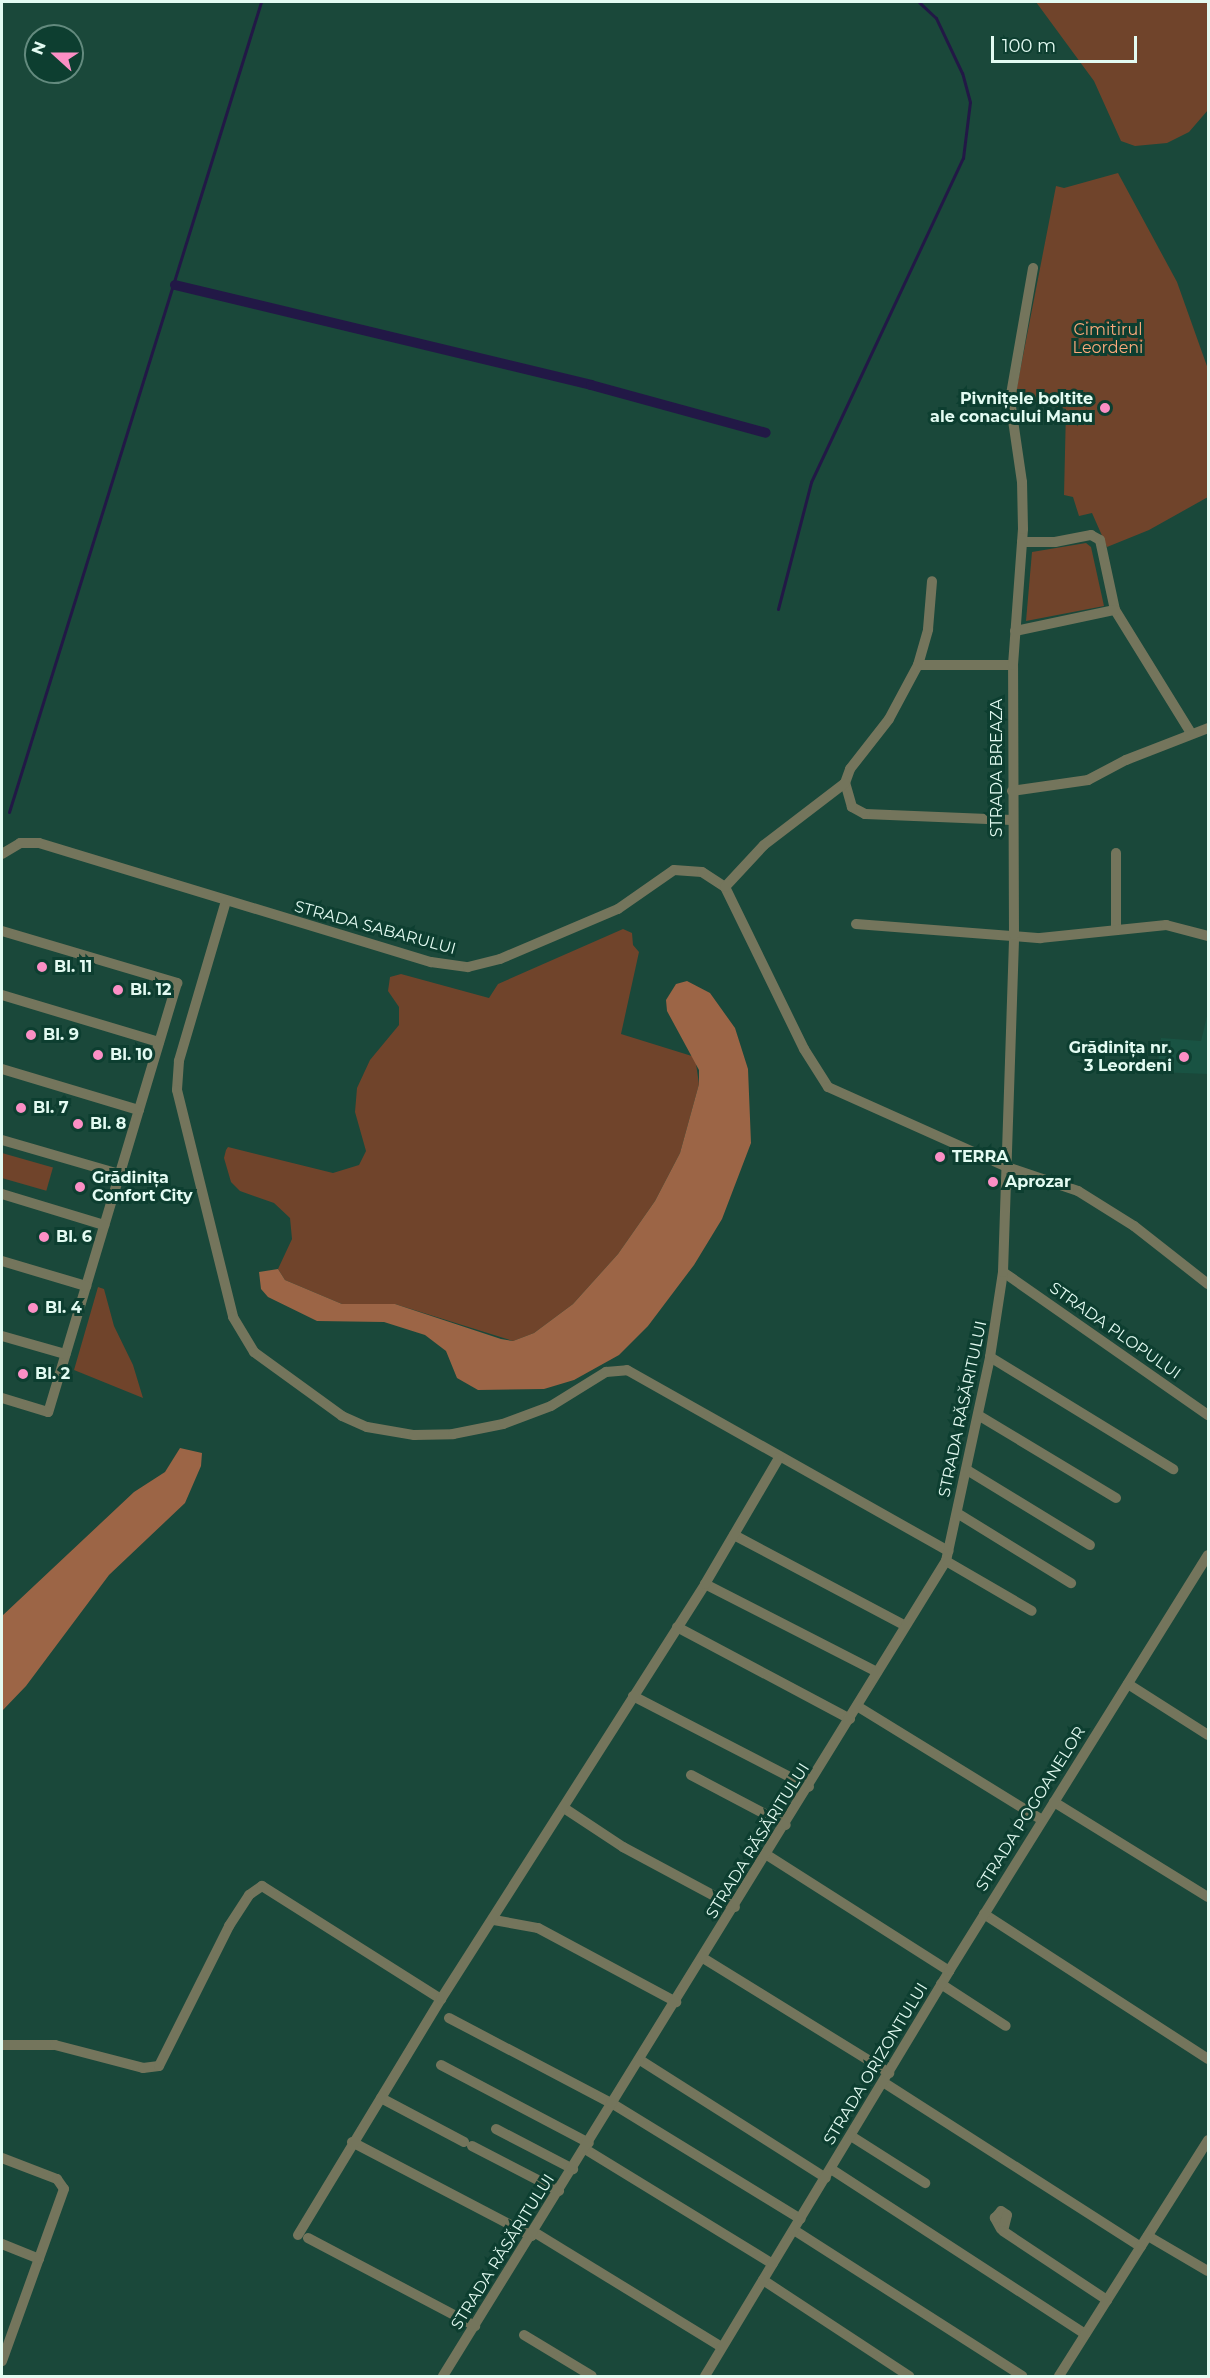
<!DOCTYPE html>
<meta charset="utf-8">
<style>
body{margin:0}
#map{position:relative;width:1210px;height:2378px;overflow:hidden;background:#1a483a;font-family:Montserrat,sans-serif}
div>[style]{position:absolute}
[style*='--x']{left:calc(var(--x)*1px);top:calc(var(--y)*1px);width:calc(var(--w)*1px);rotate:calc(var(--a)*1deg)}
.built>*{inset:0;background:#195343}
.green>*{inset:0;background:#70442b;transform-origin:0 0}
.forest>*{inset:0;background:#9c6546}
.stream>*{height:3px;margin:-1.5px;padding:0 1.5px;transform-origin:1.5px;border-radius:1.5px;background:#221846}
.canal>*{height:10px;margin:-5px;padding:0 5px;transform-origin:5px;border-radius:5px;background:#221846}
.minor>*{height:10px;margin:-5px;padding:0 5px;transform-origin:5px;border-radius:5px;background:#74755c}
.dots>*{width:16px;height:16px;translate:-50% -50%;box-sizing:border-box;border:3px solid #0d3e30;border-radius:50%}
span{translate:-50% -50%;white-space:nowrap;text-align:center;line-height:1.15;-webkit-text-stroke:6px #0d3e30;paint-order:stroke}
.park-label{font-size:16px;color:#fcaa7c}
.poi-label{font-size:16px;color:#e3fbf2;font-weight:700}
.right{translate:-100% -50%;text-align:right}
.left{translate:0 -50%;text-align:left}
.street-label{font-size:16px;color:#e3fbf2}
.frame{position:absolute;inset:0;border:3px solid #e3fbf2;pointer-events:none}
.north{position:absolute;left:24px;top:24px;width:60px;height:60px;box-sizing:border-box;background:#0d3e30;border:2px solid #638a7e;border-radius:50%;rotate:291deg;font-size:16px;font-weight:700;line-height:24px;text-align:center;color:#e3fbf2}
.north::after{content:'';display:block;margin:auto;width:21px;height:27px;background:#fb8fc5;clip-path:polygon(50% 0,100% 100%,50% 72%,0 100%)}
.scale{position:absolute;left:991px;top:36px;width:146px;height:27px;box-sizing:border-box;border:3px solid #e3fbf2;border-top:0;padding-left:8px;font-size:18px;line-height:21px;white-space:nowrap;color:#e3fbf2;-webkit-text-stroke:4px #0d3e30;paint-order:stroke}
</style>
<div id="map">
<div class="built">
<i style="clip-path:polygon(1208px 1012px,1208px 1074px,1157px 1072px,1161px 1038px,1201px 1041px)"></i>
</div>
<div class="green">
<i style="clip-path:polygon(1036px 2px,1208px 2px,1208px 110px,1189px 132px,1167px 143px,1135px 146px,1121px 141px,1094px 81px)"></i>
<i style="clip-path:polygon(1118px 173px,1177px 282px,1208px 369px,1208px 497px,1149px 530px,1107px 547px,1092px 513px,1079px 516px,1073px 497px,1064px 495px,1066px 409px,1015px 397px,1056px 186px,1064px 188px)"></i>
<i style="clip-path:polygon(1086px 543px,1091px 547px,1104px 606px,1026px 621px,1032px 552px)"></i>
<i style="clip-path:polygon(623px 929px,632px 933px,633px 945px,639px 952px,621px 1034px,695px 1057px,699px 1084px,680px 1153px,655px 1201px,618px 1254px,573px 1304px,534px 1333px,513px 1341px,395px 1304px,342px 1304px,285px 1280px,278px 1269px,292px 1239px,290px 1218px,274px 1203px,240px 1191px,231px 1182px,224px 1158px,226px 1150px,228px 1147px,333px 1173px,359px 1165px,366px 1151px,355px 1112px,357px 1088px,370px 1060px,399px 1025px,399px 1007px,388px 991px,390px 977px,401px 974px,489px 998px,498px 984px)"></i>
<i style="left:2px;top:1153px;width:53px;height:24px;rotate:16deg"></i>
<i style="clip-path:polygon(98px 1287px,104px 1289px,114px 1326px,133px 1365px,143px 1398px,74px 1370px)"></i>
</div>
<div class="forest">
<i style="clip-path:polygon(687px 981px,710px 993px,735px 1028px,748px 1069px,751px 1143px,722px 1219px,694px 1265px,648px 1326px,619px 1355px,574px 1380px,544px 1389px,478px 1390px,457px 1378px,446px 1351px,425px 1335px,384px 1322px,317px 1321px,268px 1297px,261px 1289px,259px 1272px,278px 1269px,285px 1280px,342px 1304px,395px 1304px,501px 1339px,513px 1341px,534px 1333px,573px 1304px,618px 1254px,655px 1201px,680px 1153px,699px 1084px,699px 1070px,667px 1011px,666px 1000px,676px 984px)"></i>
<i style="clip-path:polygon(180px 1448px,202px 1453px,201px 1466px,185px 1503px,109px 1575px,26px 1686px,2px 1711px,2px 1616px,134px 1492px,165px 1472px)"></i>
</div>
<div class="stream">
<i style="--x:778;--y:609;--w:131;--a:-75.4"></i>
<i style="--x:811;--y:482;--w:358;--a:-64.9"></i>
<i style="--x:963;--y:158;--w:56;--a:-82.9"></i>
<i style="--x:970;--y:102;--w:30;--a:-105"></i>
<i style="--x:962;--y:73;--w:61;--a:-115.3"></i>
<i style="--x:936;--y:18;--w:23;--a:-137"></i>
<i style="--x:9;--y:812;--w:848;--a:-72.72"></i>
</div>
<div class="canal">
<i style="--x:175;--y:285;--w:428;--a:13.5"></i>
<i style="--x:591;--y:385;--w:181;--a:15.3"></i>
</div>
<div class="minor">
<i style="--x:1022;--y:542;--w:33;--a:0"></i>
<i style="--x:1055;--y:542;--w:37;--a:-11"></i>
<i style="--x:1091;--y:535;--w:10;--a:29"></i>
<i style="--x:1100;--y:540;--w:72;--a:77.9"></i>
<i style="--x:1115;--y:610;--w:145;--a:58.3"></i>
<i style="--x:1015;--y:631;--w:102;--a:-11.9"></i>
<i style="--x:918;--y:665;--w:37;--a:-74"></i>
<i style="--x:928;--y:629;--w:48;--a:-85.2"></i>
<i style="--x:1012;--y:791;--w:77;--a:-8.2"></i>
<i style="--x:1088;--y:780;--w:43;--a:-27.8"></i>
<i style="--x:1126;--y:760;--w:88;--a:-21.3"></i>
<i style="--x:1012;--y:820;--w:147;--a:-177.7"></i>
<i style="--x:865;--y:814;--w:15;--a:-152"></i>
<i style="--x:852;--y:807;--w:25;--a:-106"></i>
<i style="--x:845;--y:783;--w:15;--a:-70"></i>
<i style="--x:850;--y:769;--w:63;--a:-52"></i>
<i style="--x:889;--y:719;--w:61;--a:-61.8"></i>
<i style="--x:918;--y:665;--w:95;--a:0"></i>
<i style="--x:1116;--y:853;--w:76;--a:90"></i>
<i style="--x:2;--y:854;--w:21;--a:-31"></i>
<i style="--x:20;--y:843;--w:19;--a:0"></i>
<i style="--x:39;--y:843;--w:410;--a:16.9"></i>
<i style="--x:431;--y:962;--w:37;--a:8"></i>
<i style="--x:468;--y:967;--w:33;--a:-14"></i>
<i style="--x:500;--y:959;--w:128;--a:-23"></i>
<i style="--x:618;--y:909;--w:68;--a:-34.9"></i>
<i style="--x:674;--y:870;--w:28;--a:4"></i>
<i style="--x:702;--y:872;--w:27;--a:33"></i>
<i style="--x:725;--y:887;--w:180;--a:64"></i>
<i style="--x:804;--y:1049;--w:45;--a:57.7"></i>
<i style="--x:828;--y:1087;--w:196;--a:24.1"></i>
<i style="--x:1007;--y:1167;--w:75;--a:18.7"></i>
<i style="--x:1078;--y:1191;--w:66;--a:32"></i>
<i style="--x:1134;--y:1226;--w:94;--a:38.1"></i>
<i style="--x:725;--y:887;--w:57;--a:-47.1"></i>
<i style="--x:764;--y:845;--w:102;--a:-37.4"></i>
<i style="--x:226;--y:901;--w:167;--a:106.4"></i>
<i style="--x:179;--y:1061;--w:29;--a:94"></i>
<i style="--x:177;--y:1090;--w:234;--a:76.1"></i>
<i style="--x:233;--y:1317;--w:41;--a:59"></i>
<i style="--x:254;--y:1352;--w:109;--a:36"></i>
<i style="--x:342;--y:1416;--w:27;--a:24"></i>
<i style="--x:367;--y:1427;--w:48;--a:9.7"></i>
<i style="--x:414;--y:1435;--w:39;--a:-1"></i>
<i style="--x:453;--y:1434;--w:51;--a:-11.3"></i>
<i style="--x:503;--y:1424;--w:51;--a:-20.6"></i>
<i style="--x:551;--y:1406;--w:65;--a:-31.7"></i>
<i style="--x:606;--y:1372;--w:21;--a:-5"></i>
<i style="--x:627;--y:1370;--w:369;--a:29.4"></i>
<i style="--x:856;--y:924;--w:185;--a:4.4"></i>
<i style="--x:1040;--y:938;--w:127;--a:-5.9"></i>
<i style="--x:1166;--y:925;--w:43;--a:14.7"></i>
<i style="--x:2;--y:931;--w:183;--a:16.5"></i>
<i style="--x:177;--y:983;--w:448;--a:106.7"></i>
<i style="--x:48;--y:1412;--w:48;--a:-163.1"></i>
<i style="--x:2;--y:995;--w:164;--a:16.7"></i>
<i style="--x:2;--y:1069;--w:143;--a:16.7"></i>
<i style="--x:2;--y:1140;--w:122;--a:16.2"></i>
<i style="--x:2;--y:1194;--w:107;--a:16.9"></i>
<i style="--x:2;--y:1261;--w:88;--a:16.6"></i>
<i style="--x:1003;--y:1272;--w:250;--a:34.9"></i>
<i style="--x:2;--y:1336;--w:66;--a:15.9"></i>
<i style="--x:990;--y:1357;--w:215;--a:31.5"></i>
<i style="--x:978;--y:1415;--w:161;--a:31"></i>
<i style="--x:967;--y:1470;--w:144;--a:31.4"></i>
<i style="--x:957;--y:1513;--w:134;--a:31.6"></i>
<i style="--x:734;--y:1535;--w:192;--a:27.9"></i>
<i style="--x:946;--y:1561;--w:99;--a:30.2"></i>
<i style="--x:705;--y:1584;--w:193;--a:27.1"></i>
<i style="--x:677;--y:1627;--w:196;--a:28"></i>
<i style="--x:1128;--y:1684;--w:95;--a:32.5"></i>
<i style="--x:633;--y:1696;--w:198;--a:27.3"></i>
<i style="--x:857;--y:1706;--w:217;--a:31.6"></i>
<i style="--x:691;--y:1775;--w:107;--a:27.8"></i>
<i style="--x:1054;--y:1802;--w:181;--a:31.7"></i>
<i style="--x:564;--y:1808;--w:71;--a:33.5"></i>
<i style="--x:623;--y:1847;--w:127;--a:28.2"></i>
<i style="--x:767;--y:1855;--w:216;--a:32.5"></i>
<i style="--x:984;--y:1914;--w:267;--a:32.9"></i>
<i style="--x:494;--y:1920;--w:45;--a:10.3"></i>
<i style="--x:538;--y:1928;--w:157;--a:28.2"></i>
<i style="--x:703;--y:1958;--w:219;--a:31.7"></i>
<i style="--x:941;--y:1984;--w:77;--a:32.9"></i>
<i style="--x:449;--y:2018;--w:185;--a:27.7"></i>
<i style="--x:613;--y:2104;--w:220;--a:31.5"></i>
<i style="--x:2;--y:2045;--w:53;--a:0"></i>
<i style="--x:55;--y:2045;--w:91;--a:14.6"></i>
<i style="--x:143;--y:2068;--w:16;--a:-7"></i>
<i style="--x:159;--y:2066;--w:157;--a:-63.4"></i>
<i style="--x:229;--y:1926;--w:37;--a:-57"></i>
<i style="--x:249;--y:1895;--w:16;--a:-35"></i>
<i style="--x:262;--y:1886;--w:212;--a:32.3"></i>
<i style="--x:640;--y:2060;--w:220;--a:32.4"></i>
<i style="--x:441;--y:2065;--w:167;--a:27.8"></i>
<i style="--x:883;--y:2082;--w:306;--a:32.6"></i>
<i style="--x:381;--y:2098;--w:94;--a:27.9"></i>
<i style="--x:496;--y:2129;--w:87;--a:27.5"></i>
<i style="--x:851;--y:2136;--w:88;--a:32.4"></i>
<i style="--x:352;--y:2142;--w:203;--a:27.6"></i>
<i style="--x:472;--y:2146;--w:98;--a:27.3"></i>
<i style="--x:585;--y:2149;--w:220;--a:31.5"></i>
<i style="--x:2;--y:2158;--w:59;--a:20.9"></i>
<i style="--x:57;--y:2179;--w:12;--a:55"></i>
<i style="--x:64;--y:2189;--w:183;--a:109.8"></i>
<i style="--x:831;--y:2169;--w:303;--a:33"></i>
<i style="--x:1001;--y:2229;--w:13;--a:-119"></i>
<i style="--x:995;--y:2218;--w:9;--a:-49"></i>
<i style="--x:1001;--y:2211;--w:7;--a:34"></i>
<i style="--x:1007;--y:2215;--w:16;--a:104"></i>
<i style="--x:1003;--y:2231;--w:125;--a:33.6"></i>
<i style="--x:794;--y:2230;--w:271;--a:32.6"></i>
<i style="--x:534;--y:2232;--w:220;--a:31.5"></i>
<i style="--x:298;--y:2235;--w:276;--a:-58.8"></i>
<i style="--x:441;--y:1999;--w:492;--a:-57.5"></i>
<i style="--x:705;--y:1584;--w:146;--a:-59.6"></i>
<i style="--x:1148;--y:2236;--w:69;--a:30.3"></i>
<i style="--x:308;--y:2238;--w:189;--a:27.8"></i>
<i style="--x:2;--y:2244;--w:40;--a:22"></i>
<i style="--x:763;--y:2280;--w:175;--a:33.3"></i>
<i style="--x:524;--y:2335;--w:79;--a:31.1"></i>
<i style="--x:443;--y:2376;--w:958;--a:-58.32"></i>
<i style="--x:946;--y:1561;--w:209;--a:-77.8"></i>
<i style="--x:990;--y:1357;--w:86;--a:-81.3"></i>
<i style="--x:1003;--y:1272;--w:337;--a:-88.1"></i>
<i style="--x:1014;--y:935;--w:270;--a:-90.2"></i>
<i style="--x:1013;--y:665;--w:136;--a:-85.8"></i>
<i style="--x:1023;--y:529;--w:47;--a:-91.2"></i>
<i style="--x:1022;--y:482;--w:83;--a:-98.3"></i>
<i style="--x:1010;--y:400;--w:134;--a:-80.1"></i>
<i style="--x:705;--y:2376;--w:473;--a:-58.9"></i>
<i style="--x:949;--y:1971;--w:490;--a:-58.1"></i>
<i style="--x:1059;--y:2376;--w:279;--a:-57.7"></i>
</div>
<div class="dots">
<i style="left:1105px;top:408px;background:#fb8fc5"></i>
<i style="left:42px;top:967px;background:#fb8fc5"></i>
<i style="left:118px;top:990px;background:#fb8fc5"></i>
<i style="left:31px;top:1035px;background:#fb8fc5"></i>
<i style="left:98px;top:1055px;background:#fb8fc5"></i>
<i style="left:1184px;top:1057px;background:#fb8fc5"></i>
<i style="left:21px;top:1108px;background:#fb8fc5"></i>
<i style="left:78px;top:1124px;background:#fb8fc5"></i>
<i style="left:940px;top:1157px;background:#fb8fc5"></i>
<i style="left:993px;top:1182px;background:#fb8fc5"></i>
<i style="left:80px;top:1187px;background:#fb8fc5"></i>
<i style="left:44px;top:1237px;background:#fb8fc5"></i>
<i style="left:33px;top:1308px;background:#fb8fc5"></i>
<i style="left:23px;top:1374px;background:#fb8fc5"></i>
</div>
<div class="park-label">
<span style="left:1108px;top:339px">Cimitirul<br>Leordeni</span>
</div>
<div class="poi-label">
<span class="right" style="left:1093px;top:408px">Pivnițele boltite<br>ale conacului Manu</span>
<span class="left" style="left:54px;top:967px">Bl. 11</span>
<span class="left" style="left:130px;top:990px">Bl. 12</span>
<span class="left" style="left:43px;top:1035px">Bl. 9</span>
<span class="right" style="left:1172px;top:1057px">Grădinița nr.<br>3 Leordeni</span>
<span class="left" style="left:110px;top:1055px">Bl. 10</span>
<span class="left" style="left:33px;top:1108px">Bl. 7</span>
<span class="left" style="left:90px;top:1124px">Bl. 8</span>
<span class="left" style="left:952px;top:1157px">TERRA</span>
<span class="left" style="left:92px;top:1187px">Grădinița<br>Confort City</span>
<span class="left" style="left:1005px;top:1182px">Aprozar</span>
<span class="left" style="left:56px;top:1237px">Bl. 6</span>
<span class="left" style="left:45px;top:1308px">Bl. 4</span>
<span class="left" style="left:35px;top:1374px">Bl. 2</span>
</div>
<div class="street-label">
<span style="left:997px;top:768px;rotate:-90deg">STRADA BREAZA</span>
<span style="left:375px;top:928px;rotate:15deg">STRADA SABARULUI</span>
<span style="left:1115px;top:1331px;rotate:35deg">STRADA PLOPULUI</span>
<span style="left:963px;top:1409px;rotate:-78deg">STRADA RĂSĂRITULUI</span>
<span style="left:1031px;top:1809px;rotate:-58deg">STRADA POGOANELOR</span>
<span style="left:758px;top:1841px;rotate:-58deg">STRADA RĂSĂRITULUI</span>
<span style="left:876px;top:2064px;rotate:-59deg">STRADA ORIZONTULUI</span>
<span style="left:503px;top:2252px;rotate:-58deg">STRADA RĂSĂRITULUI</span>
</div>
<div class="frame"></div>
<div class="north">N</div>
<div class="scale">100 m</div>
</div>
